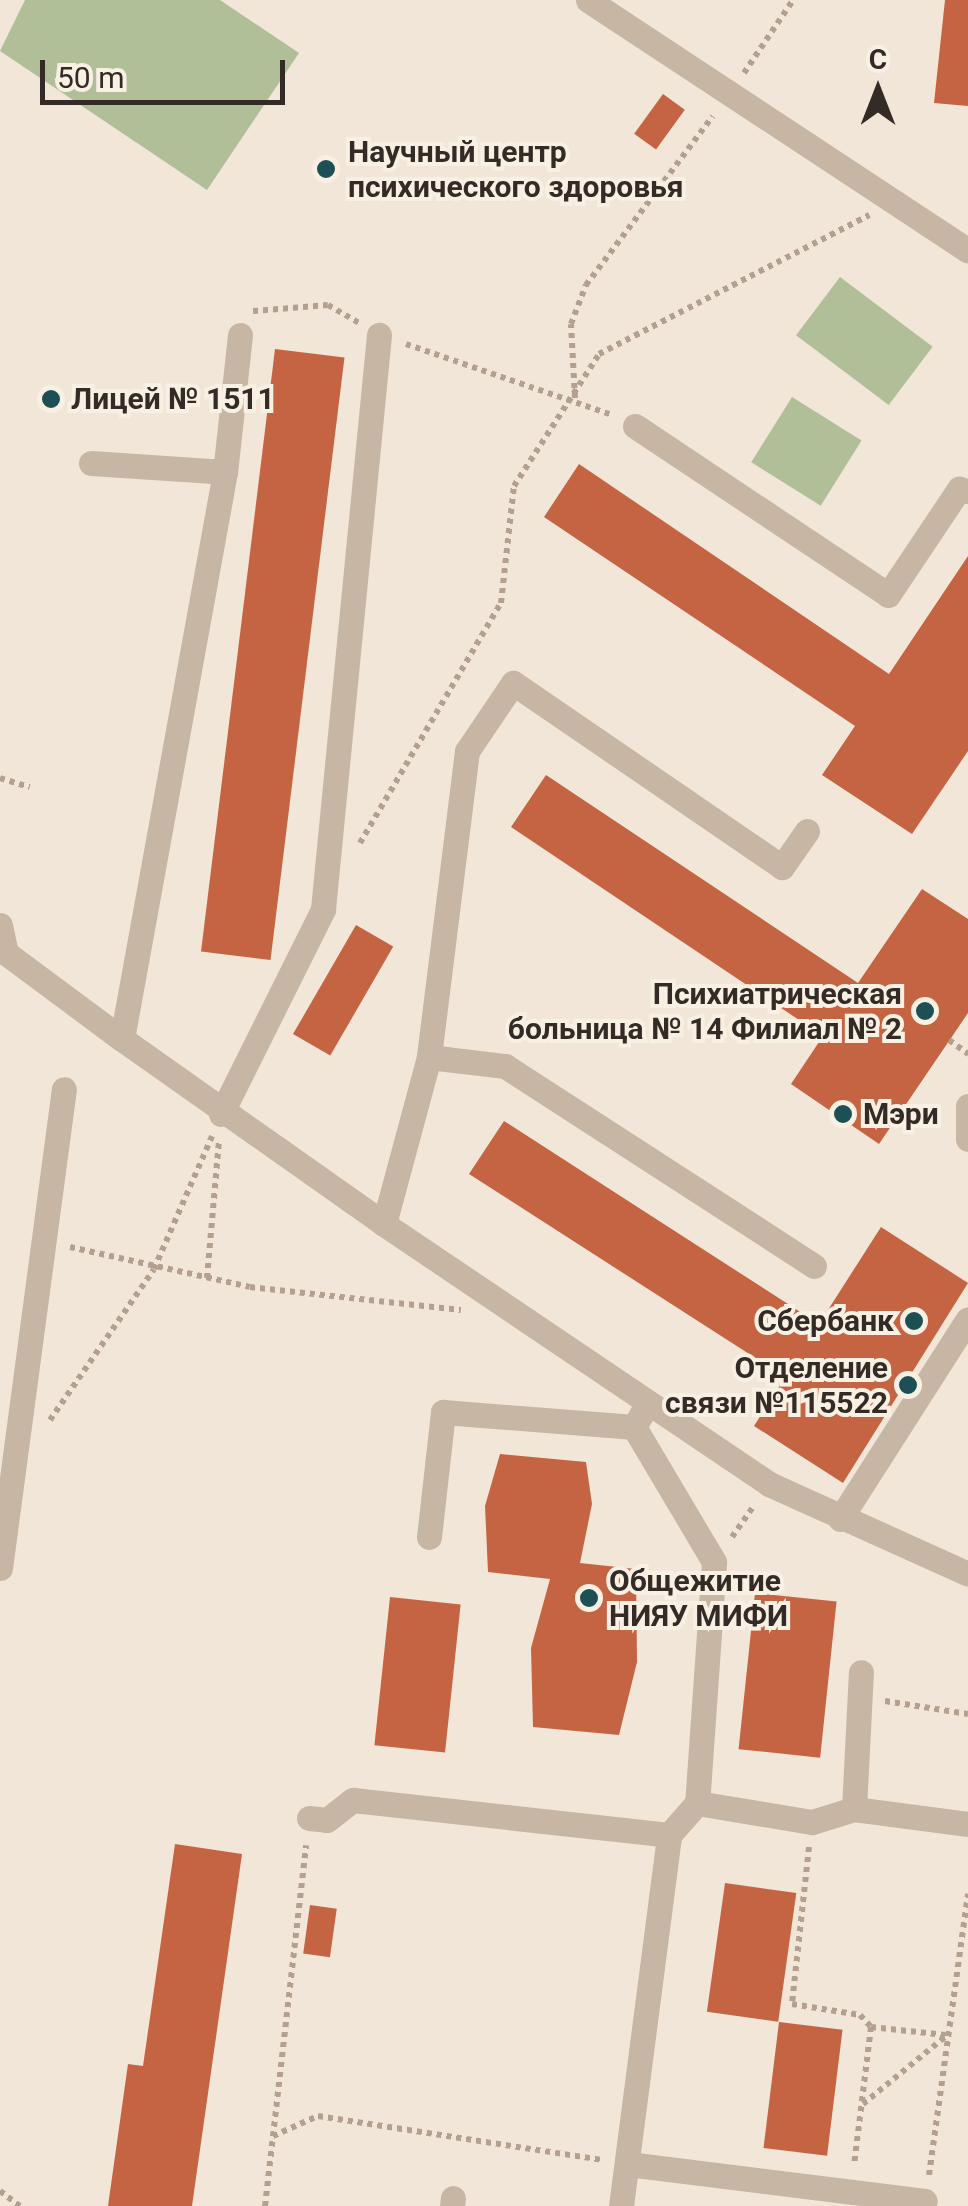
<!DOCTYPE html>
<meta charset="utf-8">
<style>
body{margin:0}
#map{position:relative;width:968px;height:2206px;overflow:hidden;background:#f1e6d8;font-family:Roboto,sans-serif}
div>[style]{position:absolute}
[style*='--x']{left:calc(var(--x)*1px);top:calc(var(--y)*1px);width:calc(var(--w)*1px);rotate:calc(var(--a)*1deg)}
.green>*{inset:0;background:#b1bf99;transform-origin:0 0}
.building>*{inset:0;background:#c56442;transform-origin:0 0}
.path>*{height:6px;margin-top:-3px;transform-origin:0;background:repeating-linear-gradient(90deg,#b4a08f 0 5px,transparent 0 10px)}
.minor>*{height:25px;margin:-12.5px;padding:0 12.5px;transform-origin:12.5px;border-radius:12.5px;background:#c8b6a4}
.dots>*{width:28px;height:28px;translate:-50% -50%;box-sizing:border-box;border:5px solid #f9f0e4;border-radius:50%}
span{translate:-50% -50%;white-space:nowrap;text-align:center;line-height:1.15;-webkit-text-stroke:8px #f9f0e4;paint-order:stroke}
.poi-label{font-size:30px;color:#342b26;font-weight:700}
.left{translate:0 -50%;text-align:left}
.right{translate:-100% -50%;text-align:right}
.north{position:absolute;left:828px;top:40px;width:100px;height:100px;-webkit-text-stroke:8px #f9f0e4;paint-order:stroke;rotate:0deg;font-size:28px;font-weight:700;line-height:40px;text-align:center;color:#342b26}
.north::after{content:'';display:block;margin:auto;width:35px;height:45px;background:#342b26;clip-path:polygon(50% 0,100% 100%,50% 72%,0 100%)}
.scale{position:absolute;left:40px;top:60px;width:245px;height:45px;box-sizing:border-box;border:5px solid #342b26;border-top:0;padding-left:12px;font-size:30px;line-height:35px;white-space:nowrap;color:#342b26;-webkit-text-stroke:8px #f9f0e4;paint-order:stroke}
</style>
<div id="map">
<div class="green">
<i style="clip-path:polygon(25px 0,220px 0,299px 53px,207px 190px,0 51px)"></i>
<i style="left:840px;top:277px;width:116px;height:73px;rotate:37deg"></i>
<i style="left:792px;top:397px;width:82px;height:77px;rotate:32deg"></i>
</div>
<div class="building">
<i style="clip-path:polygon(945px 0,968px 0,968px 106px,934px 103px)"></i>
<i style="left:663px;top:94px;width:27px;height:49px;rotate:36deg"></i>
<i style="left:275px;top:349px;width:70px;height:607px;rotate:7deg"></i>
<i style="clip-path:polygon(579px 464px,889px 674px,968px 556px,968px 751px,912px 834px,822px 775px,855px 726px,544px 517px)"></i>
<i style="clip-path:polygon(546px 775px,858px 983px,922px 889px,968px 919px,968px 1013px,879px 1144px,791px 1084px,823px 1036px,511px 827px)"></i>
<i style="left:356px;top:925px;width:43px;height:126px;rotate:30deg"></i>
<i style="clip-path:polygon(504px 1121px,819px 1324px,881px 1227px,968px 1283px,843px 1483px,754px 1426px,785px 1377px,469px 1174px)"></i>
<i style="clip-path:polygon(500px 1454px,586px 1462px,592px 1504px,580px 1563px,636px 1569px,637px 1662px,619px 1735px,533px 1727px,531px 1648px,550px 1579px,488px 1572px,485px 1506px)"></i>
<i style="left:755px;top:1593px;width:82px;height:157px;rotate:6deg"></i>
<i style="left:390px;top:1597px;width:71px;height:149px;rotate:6deg"></i>
<i style="clip-path:polygon(175px 1844px,242px 1854px,192px 2206px,108px 2206px,128px 2064px,143px 2066px)"></i>
<i style="left:725px;top:1883px;width:72px;height:130px;rotate:8deg"></i>
<i style="left:310px;top:1905px;width:27px;height:49px;rotate:8deg"></i>
<i style="left:779px;top:2022px;width:64px;height:127px;rotate:7deg"></i>
</div>
<div class="path">
<i style="--x:744;--y:73;--w:88;--a:-56.1"></i>
<i style="--x:253;--y:311;--w:75;--a:-4.6"></i>
<i style="--x:328;--y:305;--w:36;--a:30"></i>
<i style="--x:406;--y:344;--w:218;--a:19"></i>
<i style="--x:575;--y:398;--w:74;--a:-93.1"></i>
<i style="--x:571;--y:324;--w:42;--a:-69"></i>
<i style="--x:586;--y:285;--w:211;--a:-53.1"></i>
<i style="--x:0;--y:778;--w:31;--a:17"></i>
<i style="--x:360;--y:843;--w:278;--a:-59.6"></i>
<i style="--x:501;--y:603;--w:118;--a:-83.7"></i>
<i style="--x:514;--y:486;--w:157;--a:-57.2"></i>
<i style="--x:599;--y:354;--w:304;--a:-27.2"></i>
<i style="--x:949;--y:1040;--w:24;--a:36"></i>
<i style="--x:70;--y:1247;--w:184;--a:12.5"></i>
<i style="--x:250;--y:1287;--w:212;--a:6.2"></i>
<i style="--x:207;--y:1278;--w:139;--a:-85"></i>
<i style="--x:50;--y:1420;--w:183;--a:-55.4"></i>
<i style="--x:154;--y:1269;--w:145;--a:-66.4"></i>
<i style="--x:732;--y:1537;--w:38;--a:-55"></i>
<i style="--x:885;--y:1701;--w:84;--a:8.9"></i>
<i style="--x:809;--y:1847;--w:158;--a:96.2"></i>
<i style="--x:792;--y:2004;--w:69;--a:9.2"></i>
<i style="--x:860;--y:2015;--w:16;--a:47"></i>
<i style="--x:871;--y:2027;--w:139;--a:97"></i>
<i style="--x:871;--y:2027;--w:75;--a:6.1"></i>
<i style="--x:863;--y:2104;--w:107;--a:-39.3"></i>
<i style="--x:273;--y:2136;--w:49;--a:-24"></i>
<i style="--x:318;--y:2116;--w:287;--a:8.8"></i>
<i style="--x:929;--y:2175;--w:284;--a:-82.1"></i>
<i style="--x:0;--y:2191;--w:25;--a:37"></i>
<i style="--x:265;--y:2206;--w:363;--a:-83.5"></i>
</div>
<div class="minor">
<i style="--x:588;--y:0;--w:455;--a:33.4"></i>
<i style="--x:240;--y:335;--w:138;--a:96.2"></i>
<i style="--x:225;--y:472;--w:576;--a:100.3"></i>
<i style="--x:122;--y:1039;--w:321;--a:35.2"></i>
<i style="--x:635;--y:426;--w:304;--a:33.7"></i>
<i style="--x:888;--y:595;--w:128;--a:-56.2"></i>
<i style="--x:959;--y:489;--w:9;--a:13"></i>
<i style="--x:91;--y:463;--w:134;--a:3.8"></i>
<i style="--x:807;--y:831;--w:44;--a:124.8"></i>
<i style="--x:782;--y:867;--w:326;--a:-145.6"></i>
<i style="--x:513;--y:683;--w:82;--a:124.1"></i>
<i style="--x:467;--y:751;--w:308;--a:97.1"></i>
<i style="--x:429;--y:1057;--w:173;--a:105.1"></i>
<i style="--x:384;--y:1224;--w:465;--a:34"></i>
<i style="--x:769;--y:1484;--w:218;--a:24.3"></i>
<i style="--x:0;--y:925;--w:29;--a:78"></i>
<i style="--x:6;--y:953;--w:144;--a:36.6"></i>
<i style="--x:429;--y:1057;--w:77;--a:6.8"></i>
<i style="--x:505;--y:1066;--w:368;--a:32.9"></i>
<i style="--x:968;--y:1106;--w:33;--a:90"></i>
<i style="--x:221;--y:1114;--w:229;--a:-63.5"></i>
<i style="--x:323;--y:909;--w:577;--a:-84.43"></i>
<i style="--x:647;--y:1404;--w:26;--a:119"></i>
<i style="--x:634;--y:1427;--w:157;--a:59.3"></i>
<i style="--x:714;--y:1562;--w:242;--a:94"></i>
<i style="--x:840;--y:1519;--w:237;--a:-57.4"></i>
<i style="--x:429;--y:1537;--w:126;--a:-83.6"></i>
<i style="--x:443;--y:1412;--w:192;--a:4.5"></i>
<i style="--x:0;--y:1568;--w:483;--a:-82.4"></i>
<i style="--x:854;--y:1809;--w:137;--a:-87.1"></i>
<i style="--x:309;--y:1818;--w:18;--a:6"></i>
<i style="--x:327;--y:1820;--w:33;--a:-38"></i>
<i style="--x:353;--y:1800;--w:318;--a:6.3"></i>
<i style="--x:628;--y:2164;--w:299;--a:7.1"></i>
<i style="--x:452;--y:2206;--w:8;--a:-83"></i>
<i style="--x:621;--y:2206;--w:374;--a:-82.6"></i>
<i style="--x:669;--y:1835;--w:43;--a:-48.8"></i>
<i style="--x:697;--y:1803;--w:117;--a:9.4"></i>
<i style="--x:812;--y:1822;--w:44;--a:-17.2"></i>
<i style="--x:854;--y:1809;--w:115;--a:7.5"></i>
</div>
<div class="dots">
<i style="left:326px;top:169px;background:#1c5054"></i>
<i style="left:51px;top:399px;background:#1c5054"></i>
<i style="left:925px;top:1011px;background:#1c5054"></i>
<i style="left:843px;top:1114px;background:#1c5054"></i>
<i style="left:914px;top:1321px;background:#1c5054"></i>
<i style="left:908px;top:1385px;background:#1c5054"></i>
<i style="left:589px;top:1598px;background:#1c5054"></i>
</div>
<div class="poi-label">
<span class="left" style="left:348px;top:169px">Научный центр<br>психического здоровья</span>
<span class="left" style="left:71px;top:399px">Лицей № 1511</span>
<span class="right" style="left:902px;top:1011px">Психиатрическая<br>больница № 14 Филиал № 2</span>
<span class="left" style="left:863px;top:1114px">Мэри</span>
<span class="right" style="left:894px;top:1321px">Сбербанк</span>
<span class="right" style="left:888px;top:1385px">Отделение<br>связи №115522</span>
<span class="left" style="left:609px;top:1598px">Общежитие<br>НИЯУ МИФИ</span>
</div>
<div class="north">С</div>
<div class="scale">50 m</div>
</div>
